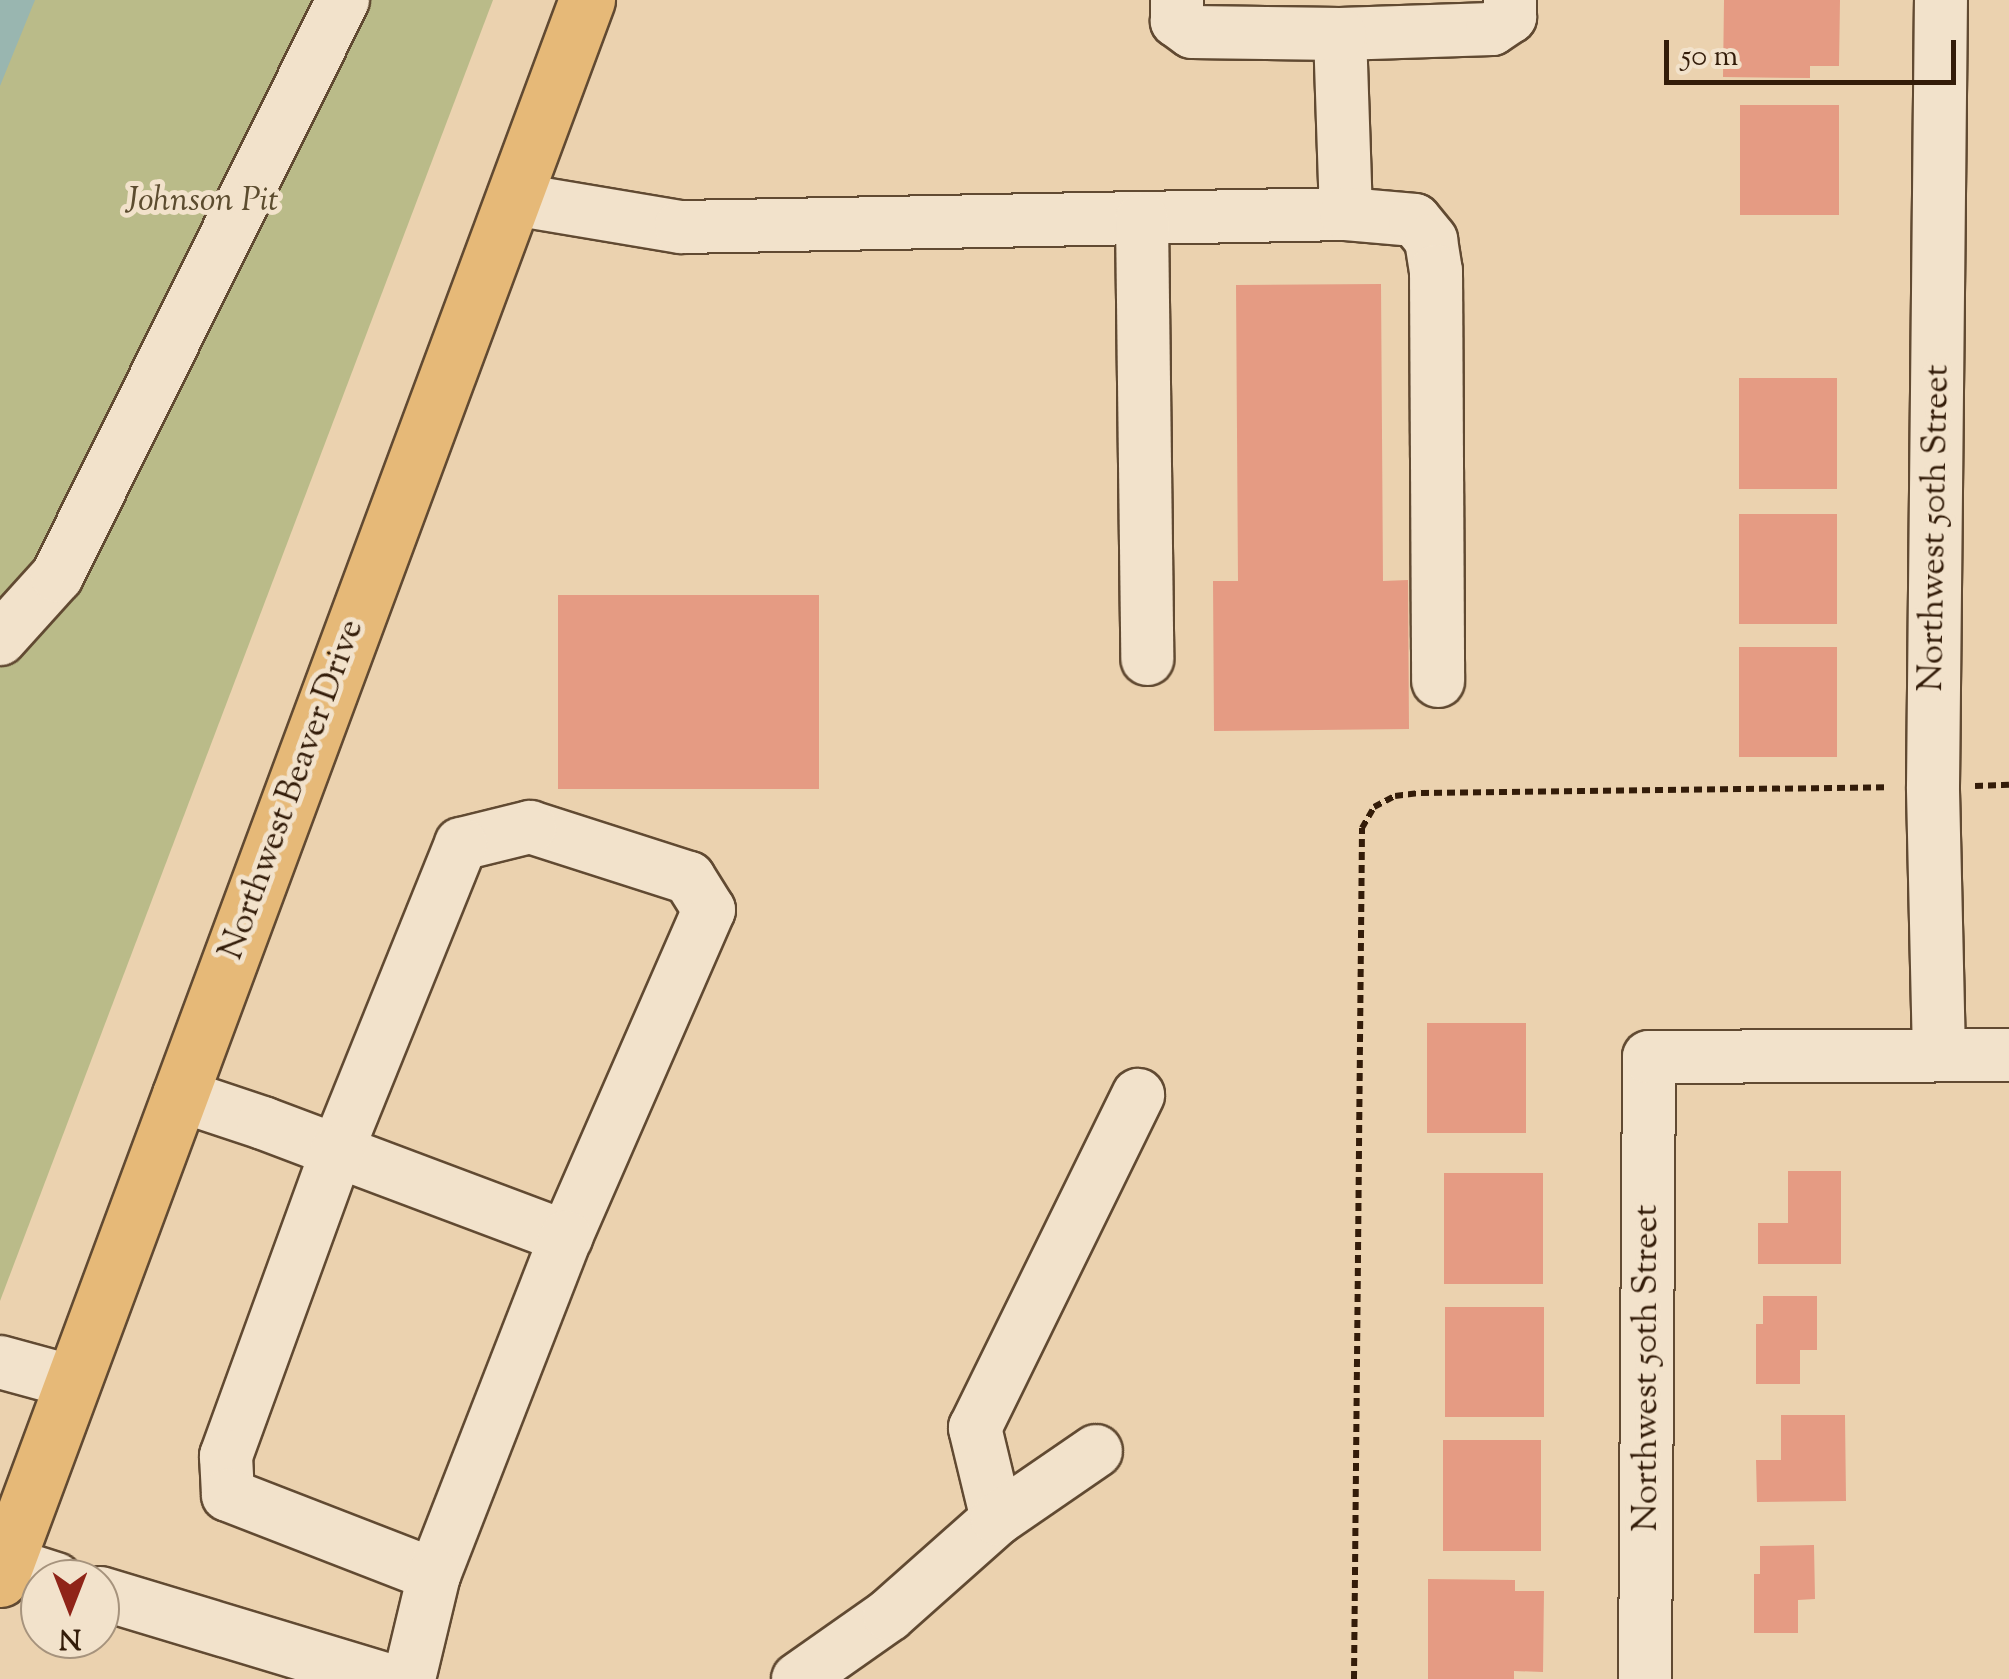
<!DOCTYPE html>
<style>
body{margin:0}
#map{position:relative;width:2009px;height:1679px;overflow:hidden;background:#ebd2af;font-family:"Sorts Mill Goudy",serif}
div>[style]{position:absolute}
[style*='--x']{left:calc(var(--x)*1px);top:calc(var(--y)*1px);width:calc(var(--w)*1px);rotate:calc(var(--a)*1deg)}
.green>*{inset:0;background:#babb89}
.water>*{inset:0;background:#99b6b0}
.building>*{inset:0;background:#e59b83;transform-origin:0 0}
.path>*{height:6px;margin-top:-3px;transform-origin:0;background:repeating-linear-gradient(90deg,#331c09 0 8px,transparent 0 13px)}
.roads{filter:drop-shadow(2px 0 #614a32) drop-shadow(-2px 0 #614a32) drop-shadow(0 2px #614a32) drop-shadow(0 -2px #614a32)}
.minor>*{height:52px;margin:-26px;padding:0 26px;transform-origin:26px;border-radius:26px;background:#f2e2cb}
.major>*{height:55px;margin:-27.5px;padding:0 27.5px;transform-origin:27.5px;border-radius:27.5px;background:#e6b978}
span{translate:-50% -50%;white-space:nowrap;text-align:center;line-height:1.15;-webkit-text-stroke:10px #f2e2cb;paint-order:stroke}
.park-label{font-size:35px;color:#5c4c2f;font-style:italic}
.street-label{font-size:35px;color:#331c09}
.north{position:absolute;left:20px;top:1559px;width:100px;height:100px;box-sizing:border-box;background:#f2e2cb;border:2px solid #a6937d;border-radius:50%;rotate:180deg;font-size:28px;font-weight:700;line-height:40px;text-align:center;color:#331c09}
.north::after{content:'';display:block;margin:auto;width:35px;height:45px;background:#8f2418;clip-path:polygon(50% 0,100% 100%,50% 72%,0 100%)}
.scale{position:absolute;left:1664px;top:40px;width:292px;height:45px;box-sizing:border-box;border:5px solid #331c09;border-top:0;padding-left:12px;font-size:30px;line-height:35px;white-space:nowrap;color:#331c09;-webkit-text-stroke:8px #f2e2cb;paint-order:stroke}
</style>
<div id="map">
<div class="green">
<i style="clip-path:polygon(0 0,493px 0,0 1301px)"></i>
</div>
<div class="water">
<i style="clip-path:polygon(0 0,35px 0,0 86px)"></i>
</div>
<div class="building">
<i style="clip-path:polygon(1724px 0,1840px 0,1839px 66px,1810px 66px,1810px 78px,1723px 77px)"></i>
<i style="left:1740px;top:105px;width:99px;height:110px"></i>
<i style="clip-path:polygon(1381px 284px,1383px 581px,1408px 580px,1409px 729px,1214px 731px,1213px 581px,1238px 581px,1236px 285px)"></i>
<i style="left:1739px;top:378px;width:98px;height:111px"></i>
<i style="left:1739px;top:514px;width:98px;height:110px"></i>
<i style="left:819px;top:595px;width:194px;height:261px;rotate:90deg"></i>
<i style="left:1739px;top:647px;width:98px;height:110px"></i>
<i style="left:1427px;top:1023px;width:99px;height:110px"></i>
<i style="clip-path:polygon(1788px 1171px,1841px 1171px,1841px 1264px,1758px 1264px,1758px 1223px,1788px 1223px)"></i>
<i style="left:1444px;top:1173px;width:99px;height:111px"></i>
<i style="clip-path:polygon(1763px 1296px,1817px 1296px,1817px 1350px,1800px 1350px,1800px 1384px,1756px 1384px,1756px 1324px,1763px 1324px)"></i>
<i style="left:1445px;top:1307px;width:99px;height:110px"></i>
<i style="clip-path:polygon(1781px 1415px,1845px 1415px,1846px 1501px,1757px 1502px,1756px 1460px,1781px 1460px)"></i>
<i style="left:1443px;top:1440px;width:98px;height:111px"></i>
<i style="clip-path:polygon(1814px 1545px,1815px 1599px,1798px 1600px,1798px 1633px,1754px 1633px,1754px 1574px,1760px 1574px,1760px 1546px)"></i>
<i style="clip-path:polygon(1428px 1579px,1515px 1580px,1515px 1591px,1544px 1591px,1543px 1672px,1514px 1671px,1514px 1679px,1428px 1679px)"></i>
</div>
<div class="path">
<i style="--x:1975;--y:786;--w:34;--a:-2"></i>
<i style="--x:1354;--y:1679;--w:851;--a:-89.46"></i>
<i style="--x:1362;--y:828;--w:24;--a:-60"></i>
<i style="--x:1374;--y:807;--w:24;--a:-28"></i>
<i style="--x:1395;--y:796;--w:26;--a:-7"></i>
<i style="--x:1421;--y:793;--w:467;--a:-0.7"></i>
</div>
<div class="roads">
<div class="minor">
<i style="--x:1340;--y:34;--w:152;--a:-1.9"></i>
<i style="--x:1492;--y:29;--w:22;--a:-34"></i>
<i style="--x:1510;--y:17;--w:17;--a:-90"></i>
<i style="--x:513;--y:199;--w:170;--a:9.5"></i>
<i style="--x:681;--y:227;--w:665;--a:-1.12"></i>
<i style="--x:1346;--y:214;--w:180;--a:-91.9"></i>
<i style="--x:1340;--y:34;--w:148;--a:-179.2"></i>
<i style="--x:1192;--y:32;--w:19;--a:-144"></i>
<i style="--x:1177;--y:21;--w:21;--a:-90"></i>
<i style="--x:1346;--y:214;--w:69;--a:5"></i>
<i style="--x:1415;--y:220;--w:26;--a:51"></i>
<i style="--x:1431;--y:240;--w:31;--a:81"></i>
<i style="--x:1436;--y:271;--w:410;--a:89.7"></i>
<i style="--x:1142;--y:219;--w:440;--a:89.3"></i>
<i style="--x:0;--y:639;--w:85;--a:-47.9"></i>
<i style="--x:57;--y:576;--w:643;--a:-63.59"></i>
<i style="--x:1939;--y:1055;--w:268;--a:-91.3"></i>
<i style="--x:1933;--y:787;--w:787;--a:-89.42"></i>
<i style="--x:179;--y:1095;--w:89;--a:18.4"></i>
<i style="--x:263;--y:1123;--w:79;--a:20.7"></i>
<i style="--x:337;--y:1151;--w:245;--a:20.6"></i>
<i style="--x:566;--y:1237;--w:357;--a:-66.4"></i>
<i style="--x:709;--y:910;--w:38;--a:-122"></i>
<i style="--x:689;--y:878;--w:167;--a:-162.2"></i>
<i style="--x:530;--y:827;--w:71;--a:166.2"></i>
<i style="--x:461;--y:844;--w:331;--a:112"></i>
<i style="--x:337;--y:1151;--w:325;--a:110"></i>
<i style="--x:226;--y:1456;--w:39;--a:87"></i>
<i style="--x:228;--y:1495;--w:221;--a:21.2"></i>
<i style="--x:434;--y:1575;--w:363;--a:-68.7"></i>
<i style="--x:0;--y:1362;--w:76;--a:15.3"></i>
<i style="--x:997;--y:1519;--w:94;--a:-103.6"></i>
<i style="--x:975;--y:1428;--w:371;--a:-63.9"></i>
<i style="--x:6;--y:1563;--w:52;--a:17.7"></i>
<i style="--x:100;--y:1593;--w:298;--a:16.8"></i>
<i style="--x:409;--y:1679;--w:107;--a:-76.5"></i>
<i style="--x:798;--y:1679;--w:111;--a:-35.1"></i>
<i style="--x:889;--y:1615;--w:144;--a:-41.6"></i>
<i style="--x:997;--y:1519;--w:120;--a:-34.5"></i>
<i style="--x:1645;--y:1679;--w:622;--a:-89.63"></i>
<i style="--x:1649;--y:1057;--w:360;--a:-0.3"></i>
</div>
<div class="major">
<i style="--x:0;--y:1579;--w:1685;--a:-69.61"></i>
</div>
</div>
<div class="park-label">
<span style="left:202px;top:202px">Johnson Pit</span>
</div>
<div class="street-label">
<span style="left:1936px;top:528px;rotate:-89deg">Northwest 50th Street</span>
<span style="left:293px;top:790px;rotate:-70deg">Northwest Beaver Drive</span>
<span style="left:1648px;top:1368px;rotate:-90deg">Northwest 50th Street</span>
</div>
<div class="north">N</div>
<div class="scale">50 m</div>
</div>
